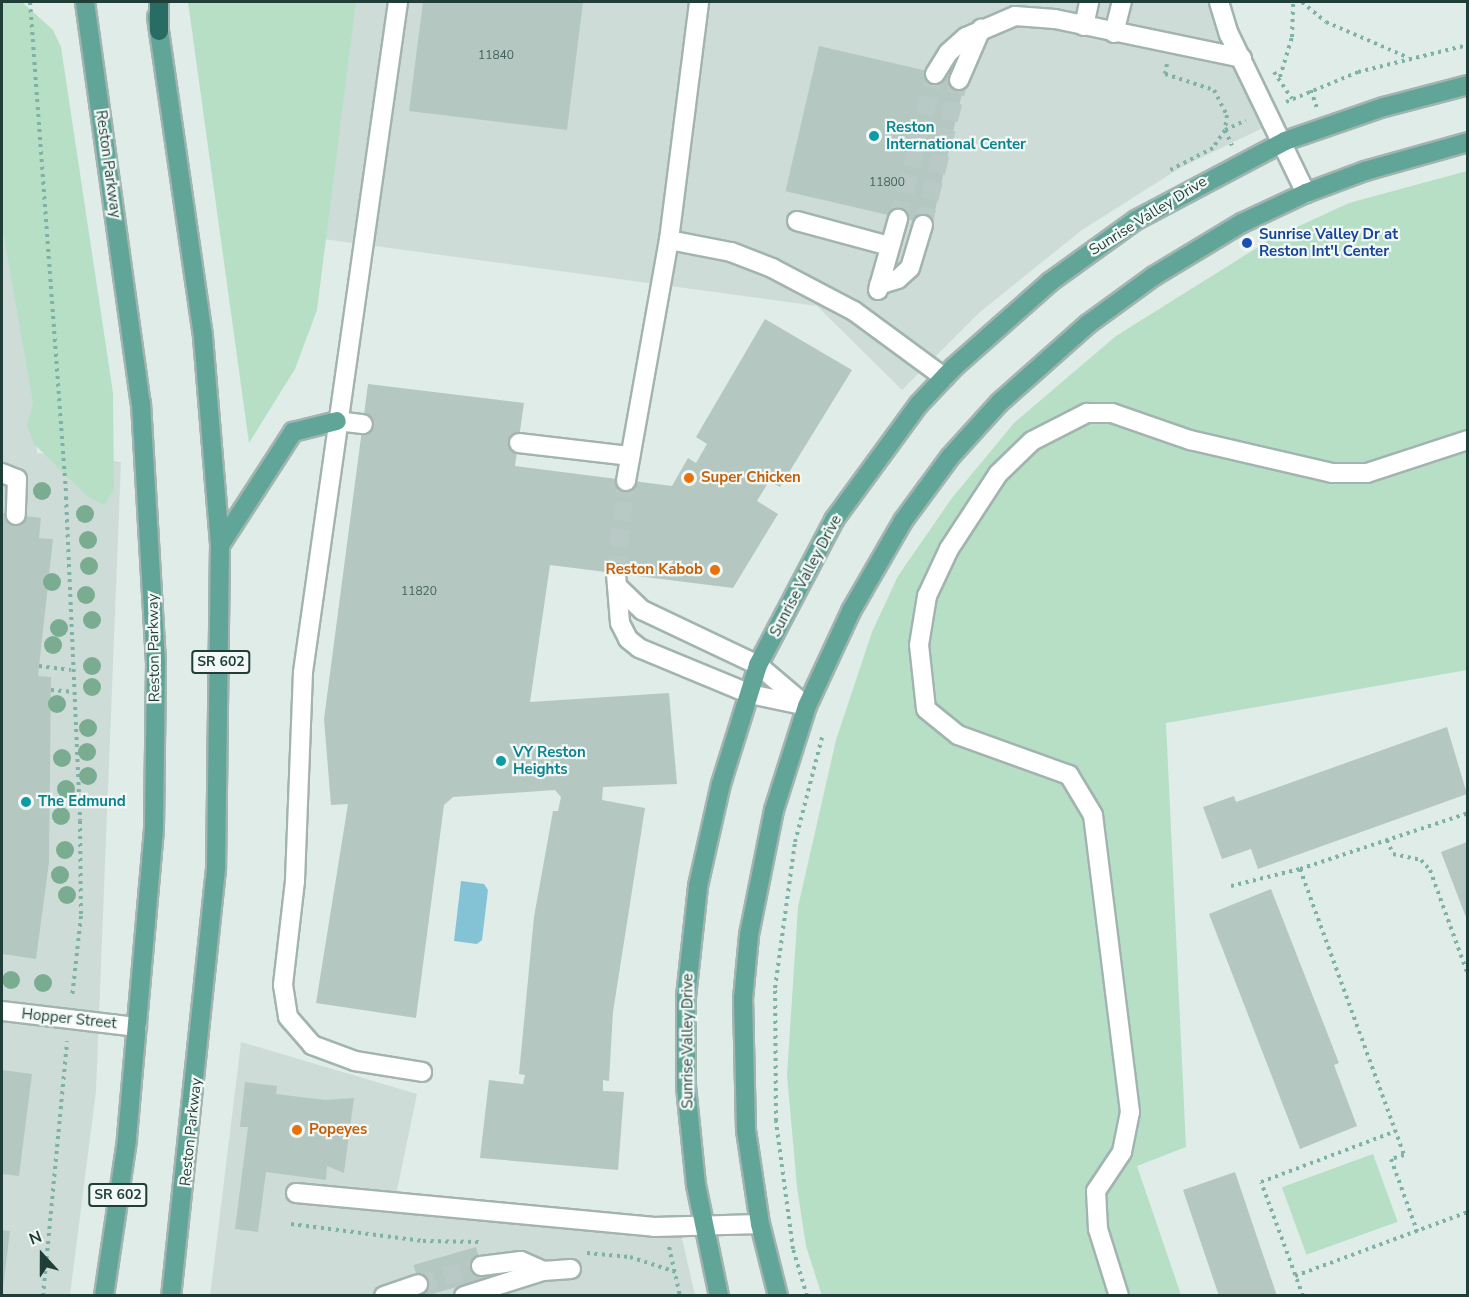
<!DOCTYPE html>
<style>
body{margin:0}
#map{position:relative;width:1469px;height:1297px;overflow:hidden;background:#e0ece8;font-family:"Nunito Sans",sans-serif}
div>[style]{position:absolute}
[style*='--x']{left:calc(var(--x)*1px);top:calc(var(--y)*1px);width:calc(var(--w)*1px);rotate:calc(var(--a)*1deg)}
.built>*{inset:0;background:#cedcd7}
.green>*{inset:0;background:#b7dfc5;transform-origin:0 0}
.water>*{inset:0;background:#84c3d5}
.building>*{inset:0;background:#b5c7c1;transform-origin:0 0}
.minor-tunnel>*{height:18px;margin-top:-9px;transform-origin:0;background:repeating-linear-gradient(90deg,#b9c9c5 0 18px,transparent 0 27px)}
.path>*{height:4px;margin-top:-2px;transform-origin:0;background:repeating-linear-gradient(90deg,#7eb2a6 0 3px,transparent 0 7.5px)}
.roads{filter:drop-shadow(2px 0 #a2b4b0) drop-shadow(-2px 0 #a2b4b0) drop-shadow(0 2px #a2b4b0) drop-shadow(0 -2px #a2b4b0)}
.minor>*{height:18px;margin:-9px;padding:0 9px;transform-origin:9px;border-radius:9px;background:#fff}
.major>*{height:18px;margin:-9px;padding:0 9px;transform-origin:9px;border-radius:9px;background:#61a599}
.highway>*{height:18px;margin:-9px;padding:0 9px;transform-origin:9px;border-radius:9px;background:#296c63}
.trees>*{width:18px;height:18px;margin:-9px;border-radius:50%;background:#7aac92}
.dots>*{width:16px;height:16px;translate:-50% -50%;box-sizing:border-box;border:3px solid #f1f8f5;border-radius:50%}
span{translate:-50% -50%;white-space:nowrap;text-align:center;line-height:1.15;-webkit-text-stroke:4.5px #f1f8f5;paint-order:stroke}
.number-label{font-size:12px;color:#44605a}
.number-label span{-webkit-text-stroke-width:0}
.shield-label span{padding:2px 4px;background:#f1f8f5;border:2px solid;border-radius:4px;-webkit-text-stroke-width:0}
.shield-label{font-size:14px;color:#1f3e38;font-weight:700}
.culture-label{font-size:15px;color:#0d838f;font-weight:700}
.left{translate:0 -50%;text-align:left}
.street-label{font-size:15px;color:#1f3e38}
.transit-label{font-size:15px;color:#164399;font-weight:700}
.food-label{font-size:15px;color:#c56008;font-weight:700}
.right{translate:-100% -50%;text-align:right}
.frame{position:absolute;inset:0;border:3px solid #1f3e38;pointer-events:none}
.north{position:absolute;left:12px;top:1225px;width:60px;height:60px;-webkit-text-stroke:4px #f1f8f5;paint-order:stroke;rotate:339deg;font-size:16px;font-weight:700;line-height:24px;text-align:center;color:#1f3e38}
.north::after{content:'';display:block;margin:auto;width:21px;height:27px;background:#1f3e38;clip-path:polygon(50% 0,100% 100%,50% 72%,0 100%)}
</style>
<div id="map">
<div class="built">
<i style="clip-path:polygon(2px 2px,9px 2px,37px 453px,121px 462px,96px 1091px,70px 1295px,2px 1296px)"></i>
<i style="clip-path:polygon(226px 2px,1219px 2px,1275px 122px,1180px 168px,1082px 230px,980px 312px,902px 390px,817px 306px,272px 232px)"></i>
<i style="clip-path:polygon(241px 1042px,417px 1094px,394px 1205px,636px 1236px,681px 1234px,695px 1295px,210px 1296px)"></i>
</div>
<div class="green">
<i style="clip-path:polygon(2px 2px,22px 2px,53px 30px,61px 47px,113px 393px,114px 490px,104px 505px,88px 497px,34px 444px,27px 426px,33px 403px,2px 225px)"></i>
<i style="clip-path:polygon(188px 2px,356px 2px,317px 310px,295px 369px,249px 443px)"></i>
<i style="clip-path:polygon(1467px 171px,1467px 670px,1166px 723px,1186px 1147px,1137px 1166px,1181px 1295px,822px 1296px,806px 1246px,797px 1187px,787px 1075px,798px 907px,836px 740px,872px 632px,898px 576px,952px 498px,1014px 423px,1116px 336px,1271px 239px,1349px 203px)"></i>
<i style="left:1373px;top:1154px;width:72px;height:97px;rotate:70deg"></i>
</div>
<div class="water">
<i style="clip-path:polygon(461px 881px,484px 884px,488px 890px,482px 940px,477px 944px,454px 941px)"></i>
</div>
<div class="building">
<i style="clip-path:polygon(423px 2px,583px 2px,567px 130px,409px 111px)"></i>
<i style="left:819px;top:46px;width:150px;height:149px;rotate:13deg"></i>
<i style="clip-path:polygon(765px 319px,852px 370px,780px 487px,769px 481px,757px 501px,778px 514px,733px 588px,550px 565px,530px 702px,669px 693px,677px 784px,603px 787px,602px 800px,645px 808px,613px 1012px,609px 1081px,603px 1080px,603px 1091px,624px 1092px,618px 1170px,480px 1158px,489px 1080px,523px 1084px,525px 1075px,519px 1074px,534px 917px,553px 811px,558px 811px,561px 797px,555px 790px,453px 797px,444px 805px,416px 1018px,316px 1003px,348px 804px,331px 805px,324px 719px,368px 384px,524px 403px,515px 466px,672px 486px,688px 458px,696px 463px,707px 444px,696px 437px)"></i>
<i style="clip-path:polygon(2px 513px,41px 518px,39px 538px,53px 539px,38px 676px,51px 677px,49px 862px,36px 959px,2px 954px)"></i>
<i style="clip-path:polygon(1447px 727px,1467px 794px,1258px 869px,1251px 849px,1222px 859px,1203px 807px,1234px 796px,1236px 802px)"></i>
<i style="clip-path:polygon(1467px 842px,1467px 920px,1441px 852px)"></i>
<i style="clip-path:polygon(1271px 889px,1339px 1063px,1334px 1065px,1357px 1126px,1300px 1149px,1209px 914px)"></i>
<i style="clip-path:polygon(2px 1070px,32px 1074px,19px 1176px,2px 1174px)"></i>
<i style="clip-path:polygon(245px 1082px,277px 1086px,276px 1094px,325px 1100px,354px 1098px,344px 1173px,327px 1166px,326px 1180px,266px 1172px,258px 1232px,235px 1229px,248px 1127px,240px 1127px)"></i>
<i style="clip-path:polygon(1235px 1172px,1277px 1296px,1219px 1296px,1183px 1190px)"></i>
<i style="clip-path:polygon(2px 1230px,10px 1231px,3px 1288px,2px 1288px)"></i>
<i style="left:476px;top:1247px;width:33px;height:65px;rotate:74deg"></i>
</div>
<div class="minor-tunnel">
<i style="--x:898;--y:219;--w:150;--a:-75.7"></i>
<i style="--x:923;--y:225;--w:149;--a:-76.1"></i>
<i style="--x:616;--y:574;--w:94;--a:-83.9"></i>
<i style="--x:418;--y:1284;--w:66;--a:-15.9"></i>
</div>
<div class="path">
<i style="--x:30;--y:2;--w:496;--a:85.8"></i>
<i style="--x:66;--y:497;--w:324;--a:87.5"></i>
<i style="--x:80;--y:821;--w:95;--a:89.4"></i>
<i style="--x:81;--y:916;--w:82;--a:96.3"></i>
<i style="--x:1302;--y:2;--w:31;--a:40"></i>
<i style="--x:1326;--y:22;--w:90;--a:23.4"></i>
<i style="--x:1167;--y:64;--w:10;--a:101"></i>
<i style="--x:1165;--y:74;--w:52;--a:18.1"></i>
<i style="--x:1214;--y:90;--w:28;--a:63"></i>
<i style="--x:1227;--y:115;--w:15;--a:98"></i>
<i style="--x:1225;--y:130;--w:22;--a:124"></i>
<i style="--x:1213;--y:148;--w:51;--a:152.9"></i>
<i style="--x:1274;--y:72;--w:32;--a:56"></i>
<i style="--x:1280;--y:77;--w:42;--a:-73.3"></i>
<i style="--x:1292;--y:37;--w:35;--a:-88"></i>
<i style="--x:1311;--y:90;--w:19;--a:72"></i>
<i style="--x:1286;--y:102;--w:78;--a:-22.6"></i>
<i style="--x:1358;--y:72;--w:113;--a:-13.8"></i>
<i style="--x:1225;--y:130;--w:23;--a:-25"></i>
<i style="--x:1225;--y:130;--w:17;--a:66"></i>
<i style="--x:39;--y:666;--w:32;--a:7"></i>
<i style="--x:51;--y:690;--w:21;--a:5"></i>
<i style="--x:1387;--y:840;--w:15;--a:67"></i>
<i style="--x:1393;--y:854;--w:29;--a:12"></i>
<i style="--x:1421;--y:860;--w:13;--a:48"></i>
<i style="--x:1430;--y:870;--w:112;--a:70.1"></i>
<i style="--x:1300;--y:869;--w:304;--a:70"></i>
<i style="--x:1404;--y:1155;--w:14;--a:163"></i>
<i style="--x:1391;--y:1159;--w:77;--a:70.1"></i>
<i style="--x:1231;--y:886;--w:71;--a:-13.8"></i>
<i style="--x:1300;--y:869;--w:177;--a:-18.4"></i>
<i style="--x:291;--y:1224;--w:133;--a:7.3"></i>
<i style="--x:423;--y:1241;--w:58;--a:1"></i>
<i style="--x:669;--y:1247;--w:50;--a:77.3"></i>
<i style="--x:587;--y:1253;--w:43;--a:5.3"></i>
<i style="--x:630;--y:1257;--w:48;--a:18.1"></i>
<i style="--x:1295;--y:1276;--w:184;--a:-20.3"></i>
<i style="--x:43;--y:1296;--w:256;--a:-84.6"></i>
<i style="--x:807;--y:1296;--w:49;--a:-106.6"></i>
<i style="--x:793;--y:1249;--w:129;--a:-97.6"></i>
<i style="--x:776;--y:1121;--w:133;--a:-90.4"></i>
<i style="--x:775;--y:988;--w:147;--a:-82.2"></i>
<i style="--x:795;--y:842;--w:112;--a:-75.5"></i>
<i style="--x:1303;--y:1296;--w:121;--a:-110.2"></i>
<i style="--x:1261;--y:1182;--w:144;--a:-20.7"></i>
</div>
<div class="roads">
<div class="minor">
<i style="--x:398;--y:2;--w:677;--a:98.07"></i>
<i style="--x:303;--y:672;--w:209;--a:92.2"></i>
<i style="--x:295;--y:881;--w:105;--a:96.6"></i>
<i style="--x:283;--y:985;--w:32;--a:81"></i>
<i style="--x:288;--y:1017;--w:37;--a:49"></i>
<i style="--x:312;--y:1045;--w:46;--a:20.4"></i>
<i style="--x:355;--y:1061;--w:68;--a:9.3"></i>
<i style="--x:1219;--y:2;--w:34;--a:73"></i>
<i style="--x:1229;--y:34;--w:177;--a:64.2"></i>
<i style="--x:1084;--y:26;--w:25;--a:-78"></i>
<i style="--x:1114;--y:33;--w:32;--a:-76"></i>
<i style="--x:935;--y:74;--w:25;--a:-58"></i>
<i style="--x:948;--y:53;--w:24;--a:-42"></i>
<i style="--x:966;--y:37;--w:53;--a:-23.2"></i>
<i style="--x:1015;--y:16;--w:40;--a:4.3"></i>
<i style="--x:1055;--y:19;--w:191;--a:11.8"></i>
<i style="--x:959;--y:80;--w:56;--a:-66.7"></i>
<i style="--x:797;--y:221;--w:95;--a:15.2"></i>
<i style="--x:669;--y:240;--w:240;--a:-82.8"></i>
<i style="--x:879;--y:285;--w:20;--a:-18"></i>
<i style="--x:898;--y:279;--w:16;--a:-43"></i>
<i style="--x:910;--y:268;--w:45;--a:-73.2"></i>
<i style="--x:878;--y:290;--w:74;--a:-74.3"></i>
<i style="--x:337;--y:421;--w:26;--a:7"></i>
<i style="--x:519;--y:443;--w:112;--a:6.7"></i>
<i style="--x:2;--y:473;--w:16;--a:22"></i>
<i style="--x:17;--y:479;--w:36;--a:92"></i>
<i style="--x:626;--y:481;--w:245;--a:-79.9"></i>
<i style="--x:669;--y:240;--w:63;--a:11"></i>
<i style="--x:731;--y:252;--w:44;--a:21.3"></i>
<i style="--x:772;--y:268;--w:93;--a:27.7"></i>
<i style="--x:854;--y:311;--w:112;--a:36.3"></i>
<i style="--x:616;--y:574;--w:49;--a:85.3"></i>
<i style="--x:620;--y:623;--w:18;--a:63"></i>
<i style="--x:628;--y:639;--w:14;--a:39"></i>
<i style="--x:639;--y:648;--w:120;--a:22.5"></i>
<i style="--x:750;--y:694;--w:58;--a:11.9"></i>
<i style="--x:617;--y:586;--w:35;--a:44"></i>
<i style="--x:642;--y:610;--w:128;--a:25.4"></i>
<i style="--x:758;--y:665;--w:62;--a:40.4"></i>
<i style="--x:2;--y:1011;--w:136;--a:6.8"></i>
<i style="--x:296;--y:1193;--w:360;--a:5.4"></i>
<i style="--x:654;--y:1227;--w:106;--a:-1.6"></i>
<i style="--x:481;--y:1266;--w:40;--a:-7.1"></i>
<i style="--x:521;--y:1261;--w:24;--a:24"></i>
<i style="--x:384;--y:1296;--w:36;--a:-19"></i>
<i style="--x:464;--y:1296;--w:83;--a:-17.6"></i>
<i style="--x:543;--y:1271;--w:28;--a:-4"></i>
<i style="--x:1119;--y:1296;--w:70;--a:-107.4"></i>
<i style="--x:1098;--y:1229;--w:38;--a:-93"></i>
<i style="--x:1096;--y:1191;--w:47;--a:-56.3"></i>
<i style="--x:1122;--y:1152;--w:41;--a:-78.7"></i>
<i style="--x:1130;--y:1112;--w:299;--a:-97.1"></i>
<i style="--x:1093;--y:815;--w:47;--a:-121"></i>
<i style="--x:1069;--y:775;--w:118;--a:-160.2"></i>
<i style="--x:958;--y:735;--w:41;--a:-140.9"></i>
<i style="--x:926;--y:709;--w:64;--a:-96.2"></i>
<i style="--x:919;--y:645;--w:50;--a:-80.7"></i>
<i style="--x:927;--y:596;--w:52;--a:-64.9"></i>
<i style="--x:949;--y:549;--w:90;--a:-56.8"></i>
<i style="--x:998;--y:474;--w:47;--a:-44.1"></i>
<i style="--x:1032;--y:441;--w:62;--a:-27"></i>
<i style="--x:1087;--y:413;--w:25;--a:0"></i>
<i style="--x:1112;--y:413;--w:83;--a:19.1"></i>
<i style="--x:1190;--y:440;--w:146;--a:13.1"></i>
<i style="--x:1332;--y:473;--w:35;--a:0"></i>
<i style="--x:1367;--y:473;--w:106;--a:-18.1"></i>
</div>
<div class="major">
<i style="--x:85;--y:2;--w:405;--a:82.1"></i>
<i style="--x:141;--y:403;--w:261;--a:86.7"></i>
<i style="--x:156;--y:664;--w:165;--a:90.7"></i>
<i style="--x:154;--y:829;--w:312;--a:95"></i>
<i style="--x:127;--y:1140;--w:158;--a:98.4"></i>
<i style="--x:157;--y:17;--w:323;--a:81.8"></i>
<i style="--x:203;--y:337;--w:209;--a:85.3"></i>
<i style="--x:220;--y:545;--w:324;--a:90.7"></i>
<i style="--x:216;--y:869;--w:429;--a:96"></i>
<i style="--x:220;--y:545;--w:135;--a:-57.1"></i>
<i style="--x:293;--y:432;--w:45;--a:-14"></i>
<i style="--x:719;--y:1296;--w:113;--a:-101.7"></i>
<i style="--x:696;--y:1185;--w:99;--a:-95.8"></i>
<i style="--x:686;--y:1087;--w:90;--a:-90"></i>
<i style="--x:686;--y:997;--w:112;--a:-83.8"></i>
<i style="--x:698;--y:886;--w:105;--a:-77.3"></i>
<i style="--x:721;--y:784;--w:125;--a:-72.7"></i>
<i style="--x:758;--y:665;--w:164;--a:-62.3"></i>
<i style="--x:834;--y:520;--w:144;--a:-53.8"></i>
<i style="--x:919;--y:404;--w:51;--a:-46.6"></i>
<i style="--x:954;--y:367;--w:128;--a:-41.5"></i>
<i style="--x:1050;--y:282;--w:106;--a:-35.8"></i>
<i style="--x:1136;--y:220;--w:169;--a:-27.9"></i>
<i style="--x:1285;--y:141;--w:105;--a:-19"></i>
<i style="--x:1384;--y:107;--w:87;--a:-14.7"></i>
<i style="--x:778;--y:1296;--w:74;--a:-104"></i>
<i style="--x:760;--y:1224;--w:95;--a:-98.5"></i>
<i style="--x:746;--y:1130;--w:131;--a:-91.3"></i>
<i style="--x:743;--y:999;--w:64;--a:-84.6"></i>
<i style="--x:749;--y:935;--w:127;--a:-78.7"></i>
<i style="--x:774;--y:810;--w:109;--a:-72.4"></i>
<i style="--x:807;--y:706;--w:105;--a:-65.1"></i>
<i style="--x:851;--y:611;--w:104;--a:-60"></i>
<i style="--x:903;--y:521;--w:79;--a:-53.7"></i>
<i style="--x:950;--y:457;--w:73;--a:-47.8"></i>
<i style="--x:999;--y:403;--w:119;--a:-41.6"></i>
<i style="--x:1088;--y:324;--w:82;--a:-36"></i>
<i style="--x:1154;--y:276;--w:103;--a:-31.1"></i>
<i style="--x:1242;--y:223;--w:71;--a:-25.1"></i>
<i style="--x:1306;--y:193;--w:63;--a:-20.4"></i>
<i style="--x:1365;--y:171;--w:107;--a:-15.7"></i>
</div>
<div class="highway">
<i style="--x:159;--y:2;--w:29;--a:90"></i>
</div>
</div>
<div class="trees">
<i style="left:42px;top:491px"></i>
<i style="left:85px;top:514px"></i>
<i style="left:88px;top:540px"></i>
<i style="left:89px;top:566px"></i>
<i style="left:52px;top:582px"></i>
<i style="left:86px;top:595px"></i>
<i style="left:92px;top:620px"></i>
<i style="left:59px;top:628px"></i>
<i style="left:53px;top:645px"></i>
<i style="left:92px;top:666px"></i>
<i style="left:92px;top:687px"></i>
<i style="left:57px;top:704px"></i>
<i style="left:88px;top:728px"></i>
<i style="left:87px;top:752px"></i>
<i style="left:62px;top:758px"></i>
<i style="left:88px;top:776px"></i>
<i style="left:66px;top:789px"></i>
<i style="left:61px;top:816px"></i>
<i style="left:65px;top:850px"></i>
<i style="left:60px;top:875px"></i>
<i style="left:67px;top:895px"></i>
<i style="left:11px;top:980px"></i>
<i style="left:43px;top:983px"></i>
</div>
<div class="dots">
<i style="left:874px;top:136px;background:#0f9aa8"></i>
<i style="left:1247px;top:243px;background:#1a4fb4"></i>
<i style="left:689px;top:478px;background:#e8710a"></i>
<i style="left:715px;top:570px;background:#e8710a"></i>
<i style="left:501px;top:761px;background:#0f9aa8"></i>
<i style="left:26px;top:802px;background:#0f9aa8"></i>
<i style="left:297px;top:1130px;background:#e8710a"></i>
</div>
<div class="number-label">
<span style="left:496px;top:56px">11840</span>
<span style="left:887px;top:183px">11800</span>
<span style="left:419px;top:592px">11820</span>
</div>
<div class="shield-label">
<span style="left:221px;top:662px">SR 602</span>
<span style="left:118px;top:1195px">SR 602</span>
</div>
<div class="culture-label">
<span class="left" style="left:886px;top:136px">Reston<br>International Center</span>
<span class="left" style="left:513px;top:761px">VY Reston<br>Heights</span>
<span class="left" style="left:38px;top:802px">The Edmund</span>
</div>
<div class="street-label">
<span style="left:108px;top:164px;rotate:82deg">Reston Parkway</span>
<span style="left:1148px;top:216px;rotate:-32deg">Sunrise Valley Drive</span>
<span style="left:806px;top:576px;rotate:-62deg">Sunrise Valley Drive</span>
<span style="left:154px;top:648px;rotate:-91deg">Reston Parkway</span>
<span style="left:69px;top:1019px;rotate:6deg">Hopper Street</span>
<span style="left:688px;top:1041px;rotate:-90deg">Sunrise Valley Drive</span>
<span style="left:191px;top:1132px;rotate:-84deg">Reston Parkway</span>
</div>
<div class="transit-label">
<span class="left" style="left:1259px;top:243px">Sunrise Valley Dr at<br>Reston Int'l Center</span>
</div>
<div class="food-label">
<span class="left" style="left:701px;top:478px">Super Chicken</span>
<span class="right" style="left:703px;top:570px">Reston Kabob</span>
<span class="left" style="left:309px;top:1130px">Popeyes</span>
</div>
<div class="frame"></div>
<div class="north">N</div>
</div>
